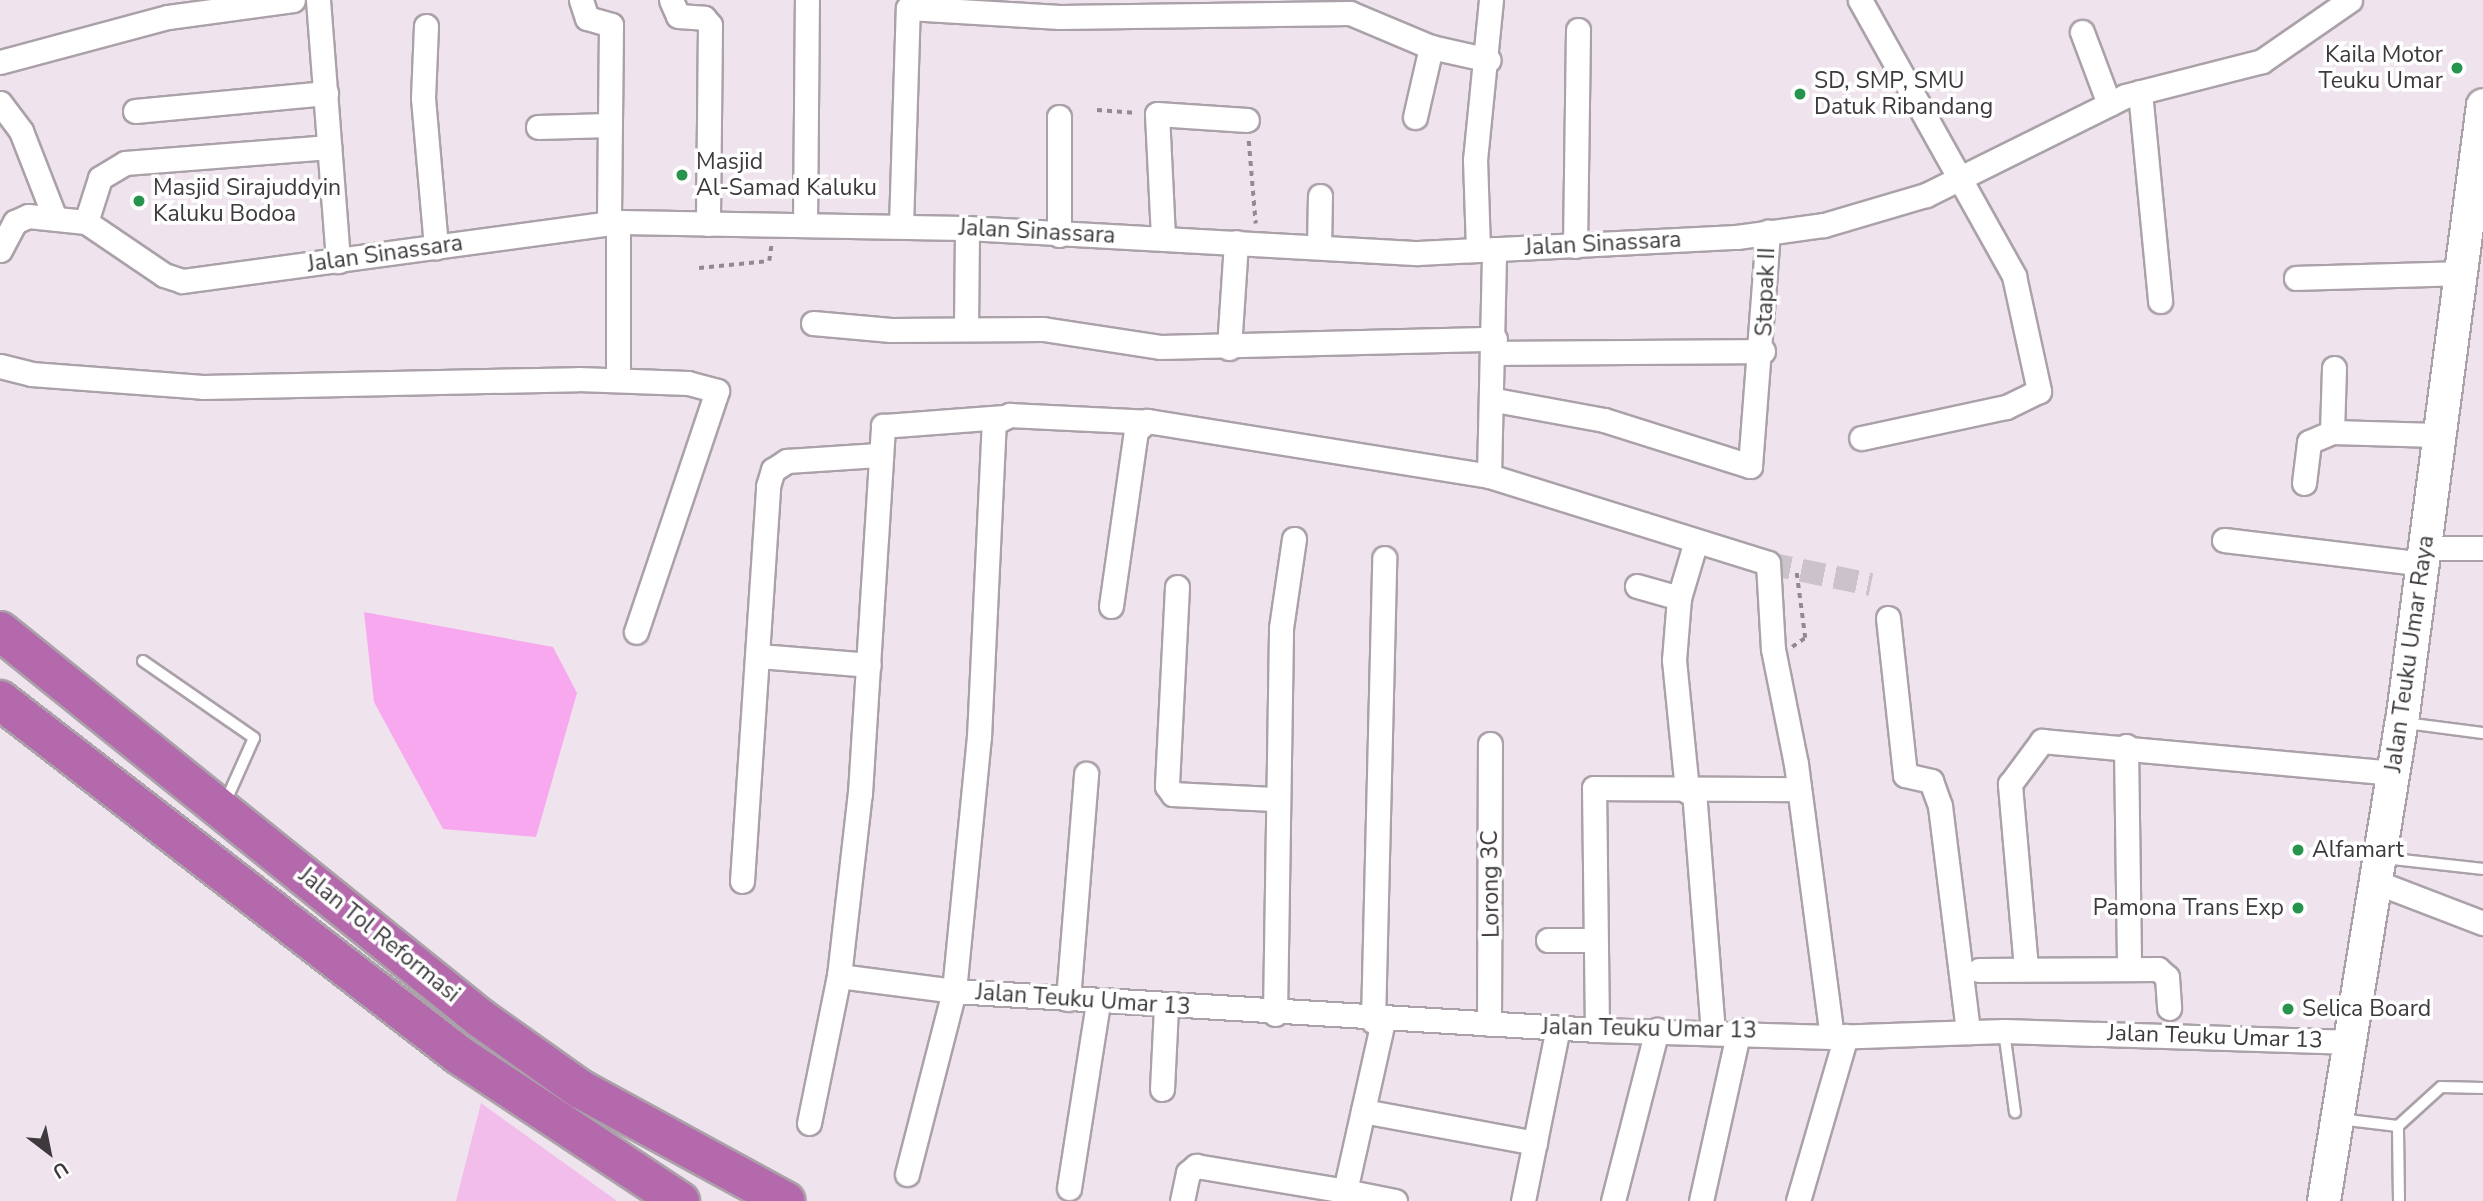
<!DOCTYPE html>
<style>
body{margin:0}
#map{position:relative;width:2483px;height:1201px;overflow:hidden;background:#efe4ed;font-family:"Nunito Sans",sans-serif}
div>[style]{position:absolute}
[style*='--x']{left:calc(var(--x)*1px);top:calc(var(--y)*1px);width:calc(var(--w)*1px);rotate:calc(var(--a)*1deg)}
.green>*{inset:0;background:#f2bdeb}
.water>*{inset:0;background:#f7a8ee}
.minor-tunnel>*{height:23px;margin-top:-11.5px;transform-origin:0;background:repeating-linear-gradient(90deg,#cbc2ca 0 23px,transparent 0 34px)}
.path>*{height:3.5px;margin-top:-1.75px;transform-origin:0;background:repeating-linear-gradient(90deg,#918a90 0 5px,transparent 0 10px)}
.roads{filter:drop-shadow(2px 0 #aba1a9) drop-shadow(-2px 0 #aba1a9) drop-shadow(0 2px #aba1a9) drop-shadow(0 -2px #aba1a9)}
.service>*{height:10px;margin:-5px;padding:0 5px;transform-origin:5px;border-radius:5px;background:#fff}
.minor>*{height:23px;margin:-11.5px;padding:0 11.5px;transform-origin:11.5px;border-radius:11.5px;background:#fff}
.secondary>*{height:32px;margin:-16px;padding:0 16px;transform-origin:16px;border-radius:16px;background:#fff}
.motorway>*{height:38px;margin:-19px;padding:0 19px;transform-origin:19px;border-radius:19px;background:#b369ac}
.dots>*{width:19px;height:19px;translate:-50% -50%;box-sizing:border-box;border:4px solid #fff;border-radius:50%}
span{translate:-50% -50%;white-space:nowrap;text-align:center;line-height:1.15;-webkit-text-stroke:7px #fff;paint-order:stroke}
.poi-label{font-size:23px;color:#3d393d}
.right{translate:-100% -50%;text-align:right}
.left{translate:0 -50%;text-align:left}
.street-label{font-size:23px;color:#3d393d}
.north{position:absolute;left:14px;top:1117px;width:70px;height:70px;-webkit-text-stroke:5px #fff;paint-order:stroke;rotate:148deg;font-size:19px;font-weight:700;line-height:28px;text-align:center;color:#3d393d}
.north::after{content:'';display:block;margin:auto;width:24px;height:32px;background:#3d393d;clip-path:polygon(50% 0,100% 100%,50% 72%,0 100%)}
</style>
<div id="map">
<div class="green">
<i style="clip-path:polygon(481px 1103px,617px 1201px,456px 1201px)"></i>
</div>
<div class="water">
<i style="clip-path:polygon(364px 612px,553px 647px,577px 693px,536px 837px,443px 829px,374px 702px)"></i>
</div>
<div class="minor-tunnel">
<i style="--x:1768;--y:563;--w:105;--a:11.5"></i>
</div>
<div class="path">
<i style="--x:1097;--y:110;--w:40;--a:4.3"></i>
<i style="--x:1249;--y:141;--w:83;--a:85.2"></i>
<i style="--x:699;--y:268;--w:70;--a:-5.7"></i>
<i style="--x:769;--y:261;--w:15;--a:-82"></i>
<i style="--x:1792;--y:647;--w:16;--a:-35"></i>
<i style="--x:1805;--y:638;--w:69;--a:-97.5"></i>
</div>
<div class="roads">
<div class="service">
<i style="--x:143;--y:661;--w:135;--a:34.7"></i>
<i style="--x:254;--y:738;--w:73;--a:114.1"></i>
<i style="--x:2406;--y:723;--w:78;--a:7.4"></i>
<i style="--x:2384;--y:858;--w:100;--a:6.3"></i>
<i style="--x:2004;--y:1031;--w:82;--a:82.3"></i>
<i style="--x:2339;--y:1119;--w:59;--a:6.8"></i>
<i style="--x:2399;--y:1201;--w:75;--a:-90.8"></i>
<i style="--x:2398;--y:1126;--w:58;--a:-42.2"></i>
<i style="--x:2441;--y:1087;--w:42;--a:1.4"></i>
</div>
<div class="minor">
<i style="--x:318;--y:0;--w:262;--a:85.6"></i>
<i style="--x:581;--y:0;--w:19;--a:72"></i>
<i style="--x:587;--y:18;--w:25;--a:16"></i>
<i style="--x:611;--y:25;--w:197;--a:90.6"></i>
<i style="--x:671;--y:0;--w:17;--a:66"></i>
<i style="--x:678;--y:16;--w:26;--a:4"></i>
<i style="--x:704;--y:18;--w:9;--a:49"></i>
<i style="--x:710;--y:25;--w:199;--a:90.6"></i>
<i style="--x:1860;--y:0;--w:316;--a:60.8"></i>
<i style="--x:2014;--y:276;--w:118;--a:77.7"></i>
<i style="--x:2039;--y:391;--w:37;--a:154"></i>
<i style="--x:2006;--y:407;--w:148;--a:167.9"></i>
<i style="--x:426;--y:26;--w:72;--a:92.4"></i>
<i style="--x:423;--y:98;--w:150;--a:85"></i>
<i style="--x:2082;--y:32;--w:77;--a:69.4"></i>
<i style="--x:0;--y:62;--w:174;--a:-15"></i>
<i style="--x:168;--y:17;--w:126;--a:-7.7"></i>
<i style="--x:2140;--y:92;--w:210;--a:84.5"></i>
<i style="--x:0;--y:103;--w:35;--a:53"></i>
<i style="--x:21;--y:131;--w:93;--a:68.7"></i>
<i style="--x:135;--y:111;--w:192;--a:-5.4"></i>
<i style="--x:1059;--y:117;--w:118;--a:90"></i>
<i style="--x:1415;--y:117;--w:72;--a:-77.1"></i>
<i style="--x:538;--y:127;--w:72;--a:-1.6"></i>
<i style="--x:86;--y:222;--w:46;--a:-72.3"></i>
<i style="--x:100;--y:178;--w:29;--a:-31"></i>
<i style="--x:125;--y:163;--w:205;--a:-4.5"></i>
<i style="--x:618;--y:222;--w:157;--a:90"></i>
<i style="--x:805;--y:224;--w:224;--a:-89.5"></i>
<i style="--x:901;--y:226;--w:218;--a:-88.2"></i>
<i style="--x:908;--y:8;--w:152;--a:3.4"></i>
<i style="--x:1060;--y:17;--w:290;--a:-0.8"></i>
<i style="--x:1350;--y:13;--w:88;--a:22.8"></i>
<i style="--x:1431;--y:47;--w:59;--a:12.6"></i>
<i style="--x:1163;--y:237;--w:123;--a:-92.8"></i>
<i style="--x:1157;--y:114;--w:90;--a:3.8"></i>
<i style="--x:1575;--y:246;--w:216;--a:-89.2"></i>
<i style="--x:1319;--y:247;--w:51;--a:-88.9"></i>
<i style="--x:1478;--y:249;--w:89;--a:-91.9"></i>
<i style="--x:1475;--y:160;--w:161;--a:-84.3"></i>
<i style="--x:0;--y:250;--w:32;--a:-62"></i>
<i style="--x:15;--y:222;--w:14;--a:-25"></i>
<i style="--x:28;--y:216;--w:58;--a:5.9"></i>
<i style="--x:86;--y:222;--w:94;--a:34.2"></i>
<i style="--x:164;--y:275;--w:19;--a:18"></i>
<i style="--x:182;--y:281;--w:440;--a:-7.7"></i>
<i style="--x:618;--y:222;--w:349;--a:1"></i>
<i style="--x:967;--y:228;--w:452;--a:3.2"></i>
<i style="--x:1418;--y:253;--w:319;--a:-2.9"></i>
<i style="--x:1737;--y:237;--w:88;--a:-7.9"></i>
<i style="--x:1824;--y:225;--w:106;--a:-16.4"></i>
<i style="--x:1926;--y:195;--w:222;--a:-26.4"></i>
<i style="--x:2125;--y:96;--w:141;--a:-14.3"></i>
<i style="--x:2262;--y:61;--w:107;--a:-34.7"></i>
<i style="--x:2296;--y:278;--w:166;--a:-1.7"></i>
<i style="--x:813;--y:323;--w:78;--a:5.1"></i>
<i style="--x:891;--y:330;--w:152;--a:-0.4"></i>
<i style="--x:1043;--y:329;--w:118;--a:8.7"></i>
<i style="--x:1160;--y:347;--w:335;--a:-1.4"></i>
<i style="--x:966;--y:328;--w:100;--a:-89.4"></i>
<i style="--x:1229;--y:348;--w:106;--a:-86.2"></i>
<i style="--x:1495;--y:353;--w:268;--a:-0.4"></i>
<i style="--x:0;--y:366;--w:32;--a:14"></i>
<i style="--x:31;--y:374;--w:172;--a:4.3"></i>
<i style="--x:203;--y:387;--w:375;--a:-1.2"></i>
<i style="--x:578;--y:379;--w:110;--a:2.1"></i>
<i style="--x:688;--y:383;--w:30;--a:15"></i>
<i style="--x:717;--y:391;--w:254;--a:108.6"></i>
<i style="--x:2334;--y:368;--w:64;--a:91.8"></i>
<i style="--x:2332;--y:432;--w:105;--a:1.6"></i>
<i style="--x:1495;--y:400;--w:111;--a:10.4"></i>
<i style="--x:1604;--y:420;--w:153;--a:17.5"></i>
<i style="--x:1750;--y:466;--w:235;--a:-85.6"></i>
<i style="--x:1489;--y:476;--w:227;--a:-88.7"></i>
<i style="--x:2304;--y:483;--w:41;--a:-83"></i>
<i style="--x:2309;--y:442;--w:25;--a:-23"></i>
<i style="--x:2224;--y:540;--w:201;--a:6.8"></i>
<i style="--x:2424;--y:548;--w:59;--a:0"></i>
<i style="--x:1637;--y:586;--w:44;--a:15.9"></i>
<i style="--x:1679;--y:598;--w:59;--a:-73.4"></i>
<i style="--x:1177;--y:587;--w:199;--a:92.9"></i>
<i style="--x:1167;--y:786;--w:10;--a:53"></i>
<i style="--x:1173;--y:794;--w:104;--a:2.8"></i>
<i style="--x:1679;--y:598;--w:62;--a:94.6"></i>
<i style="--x:1674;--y:660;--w:132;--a:84.3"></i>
<i style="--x:1111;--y:606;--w:177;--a:-81.9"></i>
<i style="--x:1136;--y:431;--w:15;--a:-42"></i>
<i style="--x:1147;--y:421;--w:346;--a:9.1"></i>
<i style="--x:1489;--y:476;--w:292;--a:17.3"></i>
<i style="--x:1768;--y:563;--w:86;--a:86.7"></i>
<i style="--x:1773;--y:649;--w:117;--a:78.7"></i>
<i style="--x:1796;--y:764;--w:275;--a:82.5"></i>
<i style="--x:1888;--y:618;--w:158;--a:83.8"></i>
<i style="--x:1905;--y:775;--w:27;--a:13"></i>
<i style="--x:1931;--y:781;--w:27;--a:70"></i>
<i style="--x:1940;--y:806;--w:228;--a:82.9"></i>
<i style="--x:758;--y:656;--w:111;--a:4.6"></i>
<i style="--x:2126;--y:746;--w:222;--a:89.2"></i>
<i style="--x:1694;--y:791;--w:240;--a:85.5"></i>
<i style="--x:742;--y:881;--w:396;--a:-86.2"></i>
<i style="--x:768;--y:486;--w:17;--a:-73"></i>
<i style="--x:773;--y:470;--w:17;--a:-33"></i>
<i style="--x:787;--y:461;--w:91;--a:-3.8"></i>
<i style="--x:2376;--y:882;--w:115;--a:21"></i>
<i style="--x:1548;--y:940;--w:44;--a:0"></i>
<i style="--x:2026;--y:968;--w:185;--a:-95"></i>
<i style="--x:2010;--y:784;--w:54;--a:-53.3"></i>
<i style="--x:2042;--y:741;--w:353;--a:5.2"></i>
<i style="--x:1979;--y:970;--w:179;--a:-0.3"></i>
<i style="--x:2158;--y:969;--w:12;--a:42"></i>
<i style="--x:2167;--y:977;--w:31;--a:86"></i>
<i style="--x:839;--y:976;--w:184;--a:-83.5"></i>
<i style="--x:860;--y:793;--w:368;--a:-86.4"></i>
<i style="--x:883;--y:426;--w:120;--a:-4.3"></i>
<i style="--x:1068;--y:999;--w:226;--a:-85.4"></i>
<i style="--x:1275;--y:1014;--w:386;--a:-89.1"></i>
<i style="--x:1281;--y:628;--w:90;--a:-81.7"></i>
<i style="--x:1373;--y:1021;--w:463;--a:-88.6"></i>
<i style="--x:1383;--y:1021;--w:174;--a:102.6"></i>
<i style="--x:1345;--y:1191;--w:51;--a:11.3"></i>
<i style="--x:1489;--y:1024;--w:280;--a:-89.8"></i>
<i style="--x:1597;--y:1030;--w:242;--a:-90.7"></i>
<i style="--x:1594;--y:788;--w:204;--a:0.3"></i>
<i style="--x:1162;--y:1089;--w:83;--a:-87.2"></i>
<i style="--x:1363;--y:1111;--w:175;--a:10.5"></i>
<i style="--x:809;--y:1123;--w:150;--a:-78.5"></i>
<i style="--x:839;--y:976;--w:116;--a:7.4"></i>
<i style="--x:954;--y:991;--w:255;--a:-84.4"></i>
<i style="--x:979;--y:737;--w:314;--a:-87.3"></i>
<i style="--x:994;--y:423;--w:18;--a:-27"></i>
<i style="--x:1010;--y:415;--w:141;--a:2.8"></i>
<i style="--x:907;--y:1174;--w:189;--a:-75.6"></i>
<i style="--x:954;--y:991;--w:644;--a:3.47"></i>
<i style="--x:1597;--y:1030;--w:235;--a:1.7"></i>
<i style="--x:1832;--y:1037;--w:172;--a:-2"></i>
<i style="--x:2004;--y:1031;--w:341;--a:1.8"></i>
<i style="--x:1069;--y:1188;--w:188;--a:-81.1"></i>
<i style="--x:1182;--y:1201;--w:29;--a:-78"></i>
<i style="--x:1188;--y:1173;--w:11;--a:-41"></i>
<i style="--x:1196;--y:1166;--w:151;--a:9.5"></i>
<i style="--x:1345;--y:1191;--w:10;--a:101"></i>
<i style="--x:1523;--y:1201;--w:177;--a:-78.6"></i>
<i style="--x:1613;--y:1201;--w:177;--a:-75.6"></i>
<i style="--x:1701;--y:1201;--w:175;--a:-77.5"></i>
<i style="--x:1798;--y:1201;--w:172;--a:-73.8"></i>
</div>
<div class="secondary">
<i style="--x:2324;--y:1201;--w:485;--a:-80.8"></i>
<i style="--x:2402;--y:722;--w:622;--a:-82.52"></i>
</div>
<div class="motorway">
<i style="--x:0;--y:631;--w:617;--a:38.88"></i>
<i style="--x:480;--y:1018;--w:123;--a:35.4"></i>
<i style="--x:580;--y:1089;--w:234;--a:28.6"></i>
<i style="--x:0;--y:700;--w:580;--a:37.72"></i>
<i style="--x:459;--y:1055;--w:265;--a:33.5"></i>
</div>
</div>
<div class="dots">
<i style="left:2457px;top:68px;background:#26944d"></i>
<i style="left:1800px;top:94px;background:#26944d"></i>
<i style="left:682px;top:175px;background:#26944d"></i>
<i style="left:139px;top:201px;background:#26944d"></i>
<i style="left:2298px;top:850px;background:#26944d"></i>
<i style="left:2298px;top:908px;background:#26944d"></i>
<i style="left:2288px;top:1009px;background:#26944d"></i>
</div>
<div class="poi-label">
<span class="right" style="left:2443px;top:68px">Kaila Motor<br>Teuku Umar</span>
<span class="left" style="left:1814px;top:94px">SD, SMP, SMU<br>Datuk Ribandang</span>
<span class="left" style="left:696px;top:175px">Masjid<br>Al-Samad Kaluku</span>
<span class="left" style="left:153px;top:201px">Masjid Sirajuddyin<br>Kaluku Bodoa</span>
<span class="left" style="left:2312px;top:850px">Alfamart</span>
<span class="right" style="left:2284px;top:908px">Pamona Trans Exp</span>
<span class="left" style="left:2302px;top:1009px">Selica Board</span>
</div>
<div class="street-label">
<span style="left:1037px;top:232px;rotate:3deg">Jalan Sinassara</span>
<span style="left:1603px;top:244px;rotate:-3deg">Jalan Sinassara</span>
<span style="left:385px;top:254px;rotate:-8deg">Jalan Sinassara</span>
<span style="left:1766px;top:292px;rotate:-88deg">Stapak II</span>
<span style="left:2410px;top:654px;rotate:-82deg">Jalan Teuku Umar Raya</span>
<span style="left:1491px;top:884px;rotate:-91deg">Lorong 3C</span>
<span style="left:379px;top:935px;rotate:39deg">Jalan Tol Reformasi</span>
<span style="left:1083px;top:1000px;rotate:4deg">Jalan Teuku Umar 13</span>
<span style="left:1649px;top:1029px;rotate:1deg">Jalan Teuku Umar 13</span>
<span style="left:2215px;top:1037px;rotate:2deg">Jalan Teuku Umar 13</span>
</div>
<div class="north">U</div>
</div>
